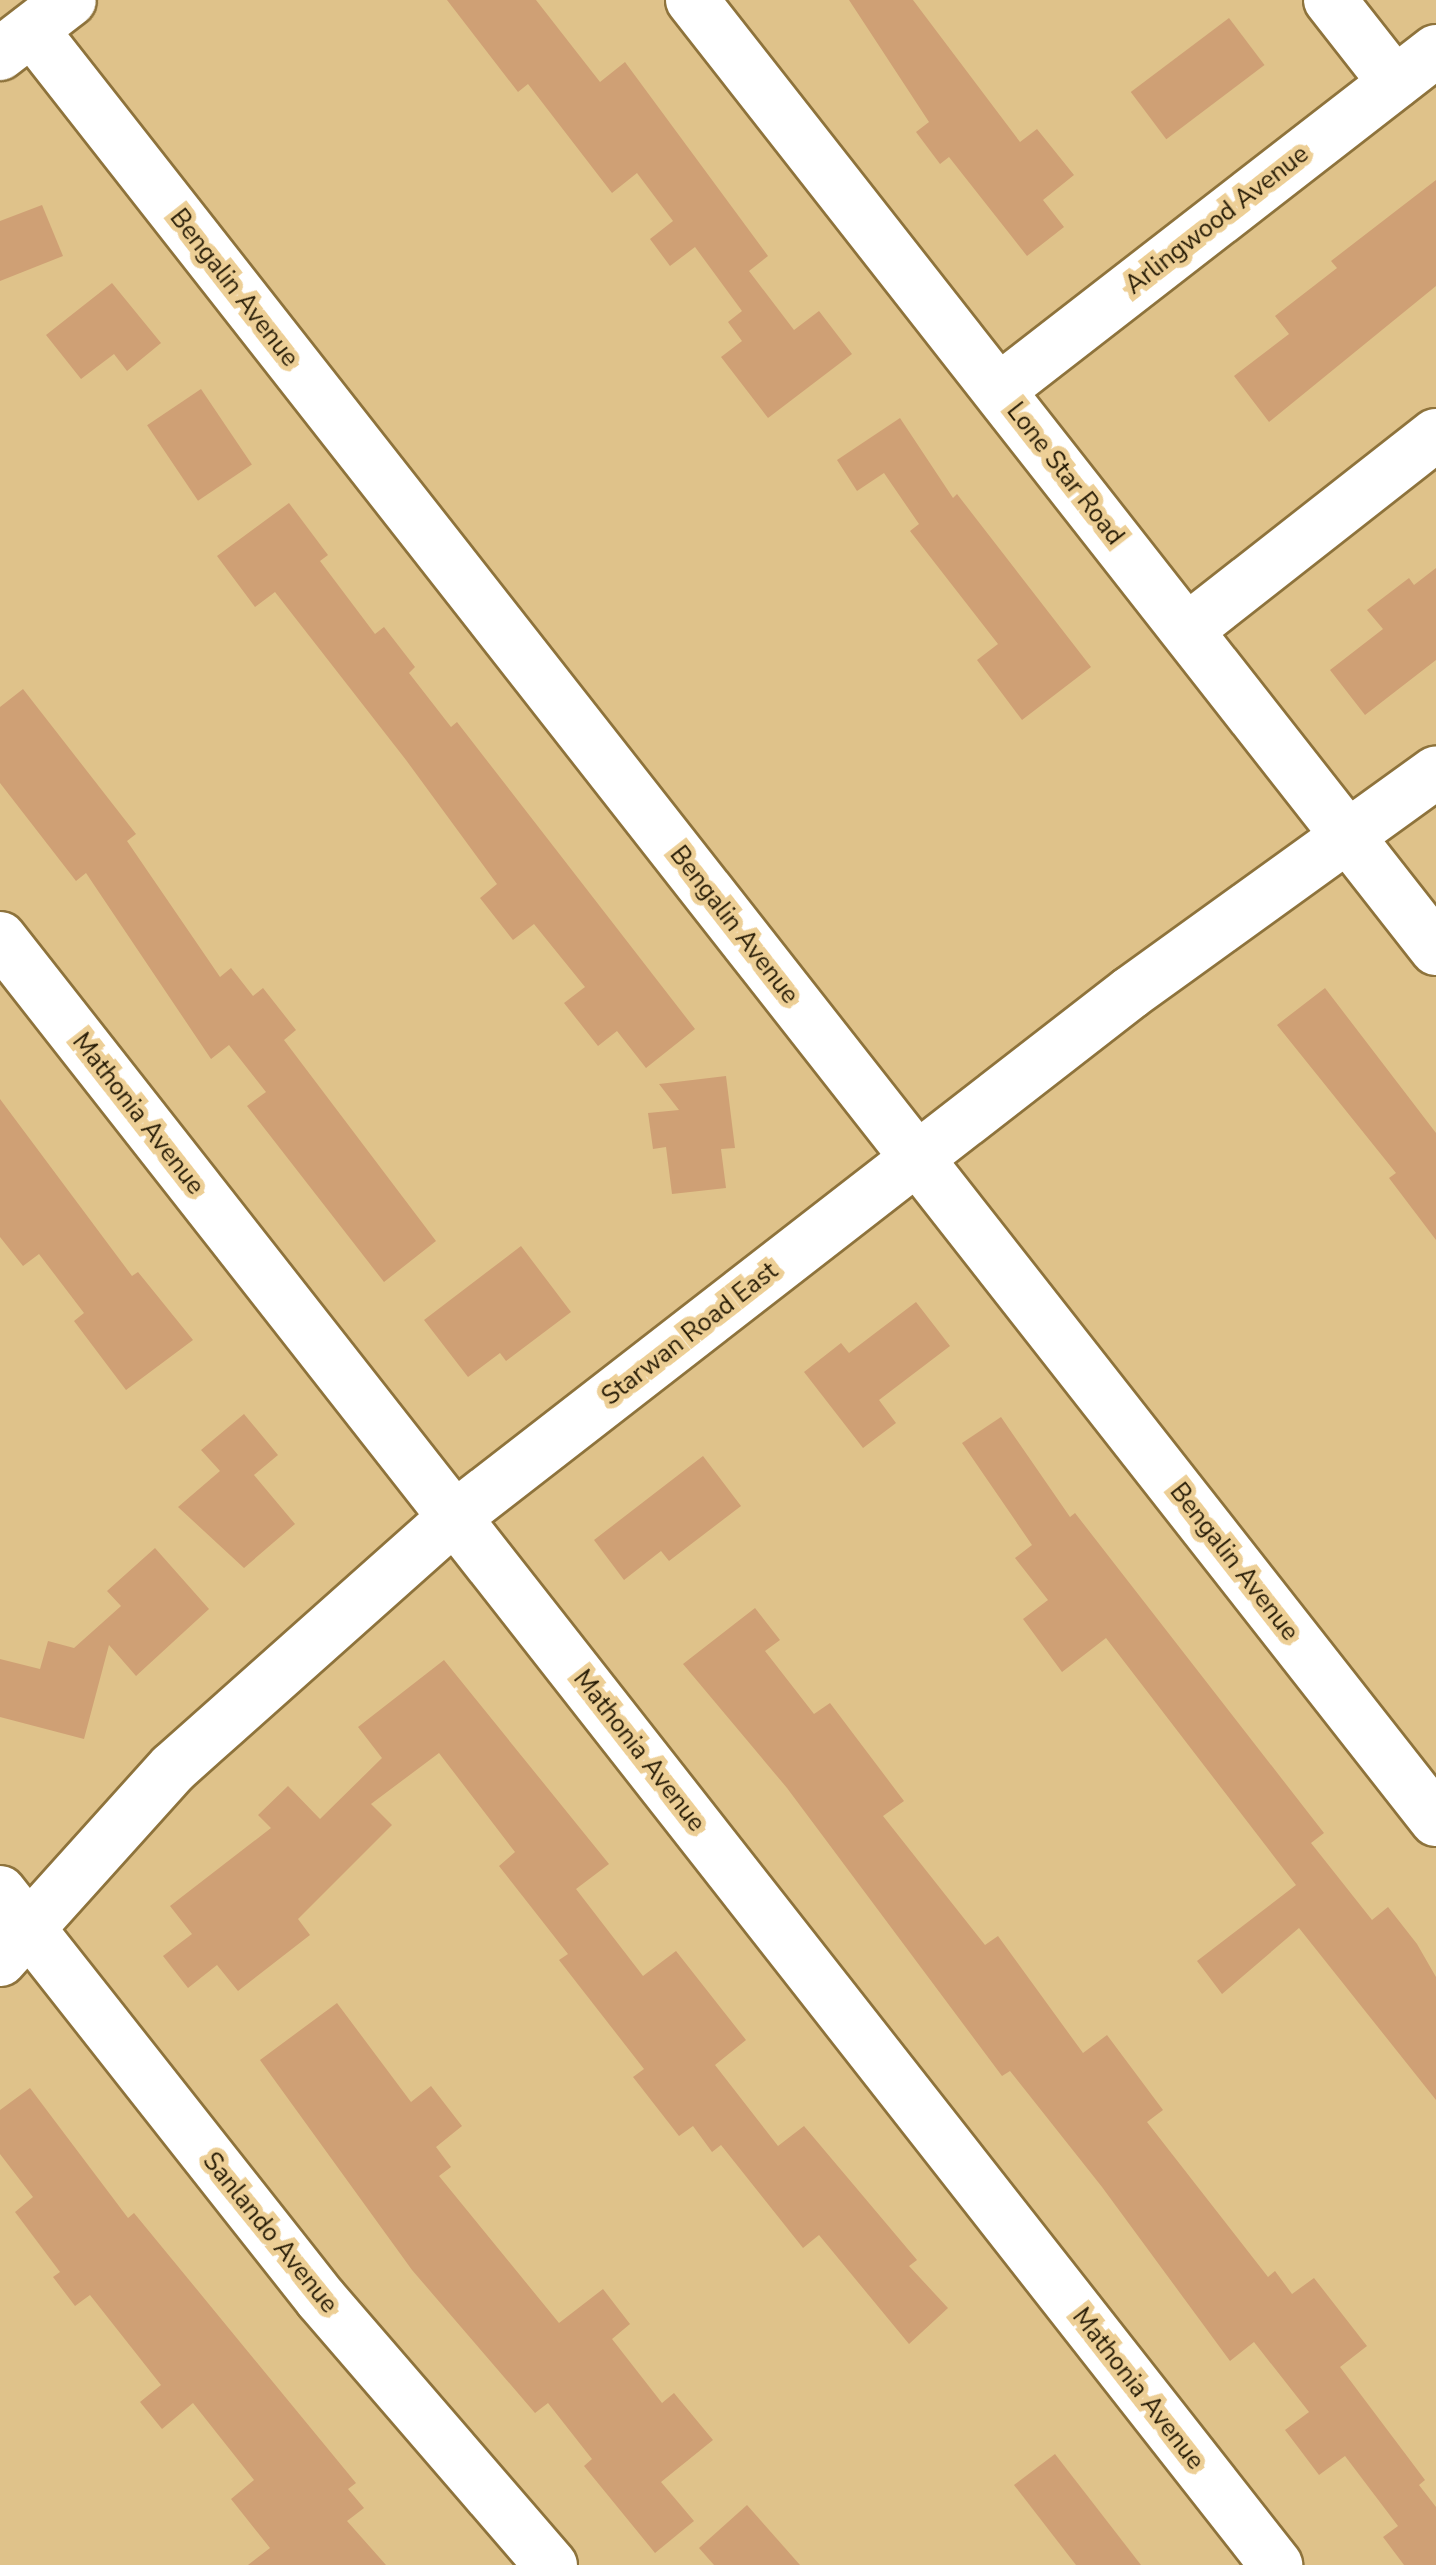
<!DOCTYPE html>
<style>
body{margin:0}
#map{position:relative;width:1436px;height:2565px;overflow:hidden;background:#dfc28a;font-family:"Nunito Sans",sans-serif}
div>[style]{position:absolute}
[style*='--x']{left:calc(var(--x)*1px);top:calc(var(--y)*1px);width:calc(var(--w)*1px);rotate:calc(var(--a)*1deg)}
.building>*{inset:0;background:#cfa075;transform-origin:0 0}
.roads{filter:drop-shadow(2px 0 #8e733c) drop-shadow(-2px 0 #8e733c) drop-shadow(0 2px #8e733c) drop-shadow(0 -2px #8e733c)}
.minor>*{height:52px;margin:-26px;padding:0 26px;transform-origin:26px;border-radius:26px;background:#fff}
span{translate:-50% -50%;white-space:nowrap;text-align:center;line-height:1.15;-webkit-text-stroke:10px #edcf96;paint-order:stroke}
.street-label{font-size:25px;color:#261b05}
</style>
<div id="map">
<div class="building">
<i style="clip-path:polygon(447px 0,536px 0,600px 82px,625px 62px,768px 256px,749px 271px,794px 330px,819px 311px,852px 354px,768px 418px,721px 357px,742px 341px,728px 322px,742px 311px,695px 247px,670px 266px,650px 239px,673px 221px,637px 173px,612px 193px,528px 84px,518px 92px)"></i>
<i style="clip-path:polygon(849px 0,913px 0,1020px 142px,1037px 129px,1074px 175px,1043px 200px,1064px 227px,1027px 256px,949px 157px,940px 164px,916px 132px,929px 122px)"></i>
<i style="left:1229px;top:18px;width:59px;height:123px;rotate:53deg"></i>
<i style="clip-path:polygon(1436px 180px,1436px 286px,1269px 422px,1234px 376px,1289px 334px,1275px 316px,1337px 268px,1331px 261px)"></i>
<i style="clip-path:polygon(42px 205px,63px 256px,0 281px,0 221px)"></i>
<i style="clip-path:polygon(112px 283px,161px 343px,127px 371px,114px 354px,81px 379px,46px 335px)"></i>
<i style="left:201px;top:389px;width:91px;height:65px;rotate:56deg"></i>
<i style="clip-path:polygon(900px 418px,953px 498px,957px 494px,1091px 667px,1022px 720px,977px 660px,998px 644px,910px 531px,919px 524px,884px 473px,857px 491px,837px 460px)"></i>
<i style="clip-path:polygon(289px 503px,328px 555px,320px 561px,375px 634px,384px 627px,415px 667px,409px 673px,451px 727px,457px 722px,695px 1029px,646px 1068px,617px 1031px,598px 1046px,564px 1003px,585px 987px,534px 924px,513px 940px,480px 898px,497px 884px,406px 760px,275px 592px,255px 607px,217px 556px)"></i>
<i style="clip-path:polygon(1436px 568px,1436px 660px,1365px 715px,1330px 670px,1383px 629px,1367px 610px,1409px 578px,1414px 585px)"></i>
<i style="clip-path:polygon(23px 689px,136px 834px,127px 841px,220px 977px,231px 968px,253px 996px,263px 988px,296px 1030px,284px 1040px,436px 1241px,384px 1282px,247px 1106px,266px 1092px,229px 1045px,211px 1059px,86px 873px,76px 881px,0 783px,0 707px)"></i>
<i style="clip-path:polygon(1325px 988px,1436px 1133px,1436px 1240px,1389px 1178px,1396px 1173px,1277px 1025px)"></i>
<i style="clip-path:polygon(726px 1076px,735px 1148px,721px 1149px,726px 1188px,672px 1194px,666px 1147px,653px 1149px,648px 1113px,679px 1110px,659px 1084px)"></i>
<i style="clip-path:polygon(0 1099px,132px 1276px,138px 1272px,193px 1340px,126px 1390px,74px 1321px,84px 1313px,39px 1254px,23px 1266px,0 1237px)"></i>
<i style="clip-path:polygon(521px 1246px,571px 1312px,506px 1361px,500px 1353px,468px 1377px,424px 1320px)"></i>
<i style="clip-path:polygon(916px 1302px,950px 1346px,879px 1400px,896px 1423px,863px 1448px,804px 1372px,841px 1343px,849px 1353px)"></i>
<i style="clip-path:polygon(244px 1414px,278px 1455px,254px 1475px,295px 1524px,244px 1568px,178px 1507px,220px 1471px,201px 1450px)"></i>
<i style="clip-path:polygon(1001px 1417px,1070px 1517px,1075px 1513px,1324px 1833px,1311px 1843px,1372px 1920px,1388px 1907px,1417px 1944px,1436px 1977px,1436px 2100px,1299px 1928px,1222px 1994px,1197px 1961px,1296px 1885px,1106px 1638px,1062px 1672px,1023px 1619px,1048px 1600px,1015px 1558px,1032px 1545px,962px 1443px)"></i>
<i style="clip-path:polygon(703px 1456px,741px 1506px,669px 1561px,661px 1551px,624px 1580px,594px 1540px)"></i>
<i style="clip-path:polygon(155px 1548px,209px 1609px,136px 1676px,109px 1645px,84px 1739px,0 1717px,0 1659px,40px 1669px,48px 1641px,74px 1648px,121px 1606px,107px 1591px)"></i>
<i style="clip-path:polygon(755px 1608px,780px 1640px,765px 1651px,814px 1714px,830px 1703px,904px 1801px,883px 1816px,985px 1945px,998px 1936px,1083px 2053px,1107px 2035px,1163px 2110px,1147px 2122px,1268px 2277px,1275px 2271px,1292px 2294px,1314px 2278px,1367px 2346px,1340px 2367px,1425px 2480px,1419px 2485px,1436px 2507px,1436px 2565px,1404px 2565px,1383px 2537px,1398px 2526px,1345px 2456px,1319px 2475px,1285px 2430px,1309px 2412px,1254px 2342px,1230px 2361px,1102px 2187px,1010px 2071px,1002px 2076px,787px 1788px,683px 1664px)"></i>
<i style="clip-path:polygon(444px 1660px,609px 1864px,576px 1889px,643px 1976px,676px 1951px,746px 2040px,715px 2065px,778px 2146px,804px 2126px,917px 2260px,909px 2266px,948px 2308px,909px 2344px,819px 2235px,803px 2248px,721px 2145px,712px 2152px,693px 2126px,679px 2136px,633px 2077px,644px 2069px,559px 1960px,568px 1954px,499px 1866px,515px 1852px,439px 1753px,371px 1804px,392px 1825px,298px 1919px,310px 1935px,238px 1991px,217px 1965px,188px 1988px,163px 1956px,192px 1934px,170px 1906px,271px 1828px,258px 1815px,288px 1786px,320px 1819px,382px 1758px,358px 1727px)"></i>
<i style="clip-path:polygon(337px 2003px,411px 2102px,431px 2086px,462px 2126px,436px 2147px,451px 2167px,439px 2176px,559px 2323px,603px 2289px,630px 2324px,612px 2339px,662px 2403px,674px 2393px,713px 2440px,661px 2482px,694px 2521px,655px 2553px,584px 2466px,592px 2459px,548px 2403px,535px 2413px,412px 2270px,260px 2060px)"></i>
<i style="clip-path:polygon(30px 2088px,128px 2218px,134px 2213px,356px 2483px,348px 2489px,364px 2508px,347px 2521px,386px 2565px,248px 2565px,270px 2548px,231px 2499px,254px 2480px,193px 2403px,162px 2429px,140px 2402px,161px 2385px,90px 2295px,75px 2306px,53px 2277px,60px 2272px,15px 2212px,33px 2197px,0 2154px,0 2110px)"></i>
<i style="clip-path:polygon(1055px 2454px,1141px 2565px,1076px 2565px,1014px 2485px)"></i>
<i style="clip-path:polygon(747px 2505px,800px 2565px,714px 2565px,699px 2548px)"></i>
</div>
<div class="roads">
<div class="minor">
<i style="--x:692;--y:0;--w:1206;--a:51.9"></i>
<i style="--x:1330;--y:0;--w:105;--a:51.9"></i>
<i style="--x:32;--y:30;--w:2275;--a:51.89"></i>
<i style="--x:0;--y:54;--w:88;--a:-37.6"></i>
<i style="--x:999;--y:390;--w:553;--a:-37.8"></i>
<i style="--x:1187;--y:630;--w:316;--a:-38.1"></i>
<i style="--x:0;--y:938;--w:2068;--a:51.89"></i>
<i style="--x:0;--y:1892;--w:518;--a:51.74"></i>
<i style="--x:321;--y:2299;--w:352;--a:49.2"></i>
<i style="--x:0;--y:1960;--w:258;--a:-48"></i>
<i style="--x:173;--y:1768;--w:378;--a:-41.7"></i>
<i style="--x:455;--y:1517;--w:855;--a:-37.82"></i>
<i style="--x:1130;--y:993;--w:377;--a:-35.8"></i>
</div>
</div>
<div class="street-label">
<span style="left:1217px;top:220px;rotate:-38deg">Arlingwood Avenue</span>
<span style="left:234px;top:288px;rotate:52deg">Bengalin Avenue</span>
<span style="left:1065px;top:474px;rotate:52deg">Lone Star Road</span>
<span style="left:734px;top:925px;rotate:52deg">Bengalin Avenue</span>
<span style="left:138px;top:1114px;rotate:52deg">Mathonia Avenue</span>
<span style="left:690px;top:1334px;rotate:-38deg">Starwan Road East</span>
<span style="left:1234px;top:1562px;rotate:52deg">Bengalin Avenue</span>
<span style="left:639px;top:1751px;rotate:52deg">Mathonia Avenue</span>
<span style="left:270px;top:2233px;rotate:51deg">Sanlando Avenue</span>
<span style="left:1138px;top:2389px;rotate:52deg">Mathonia Avenue</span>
</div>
</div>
